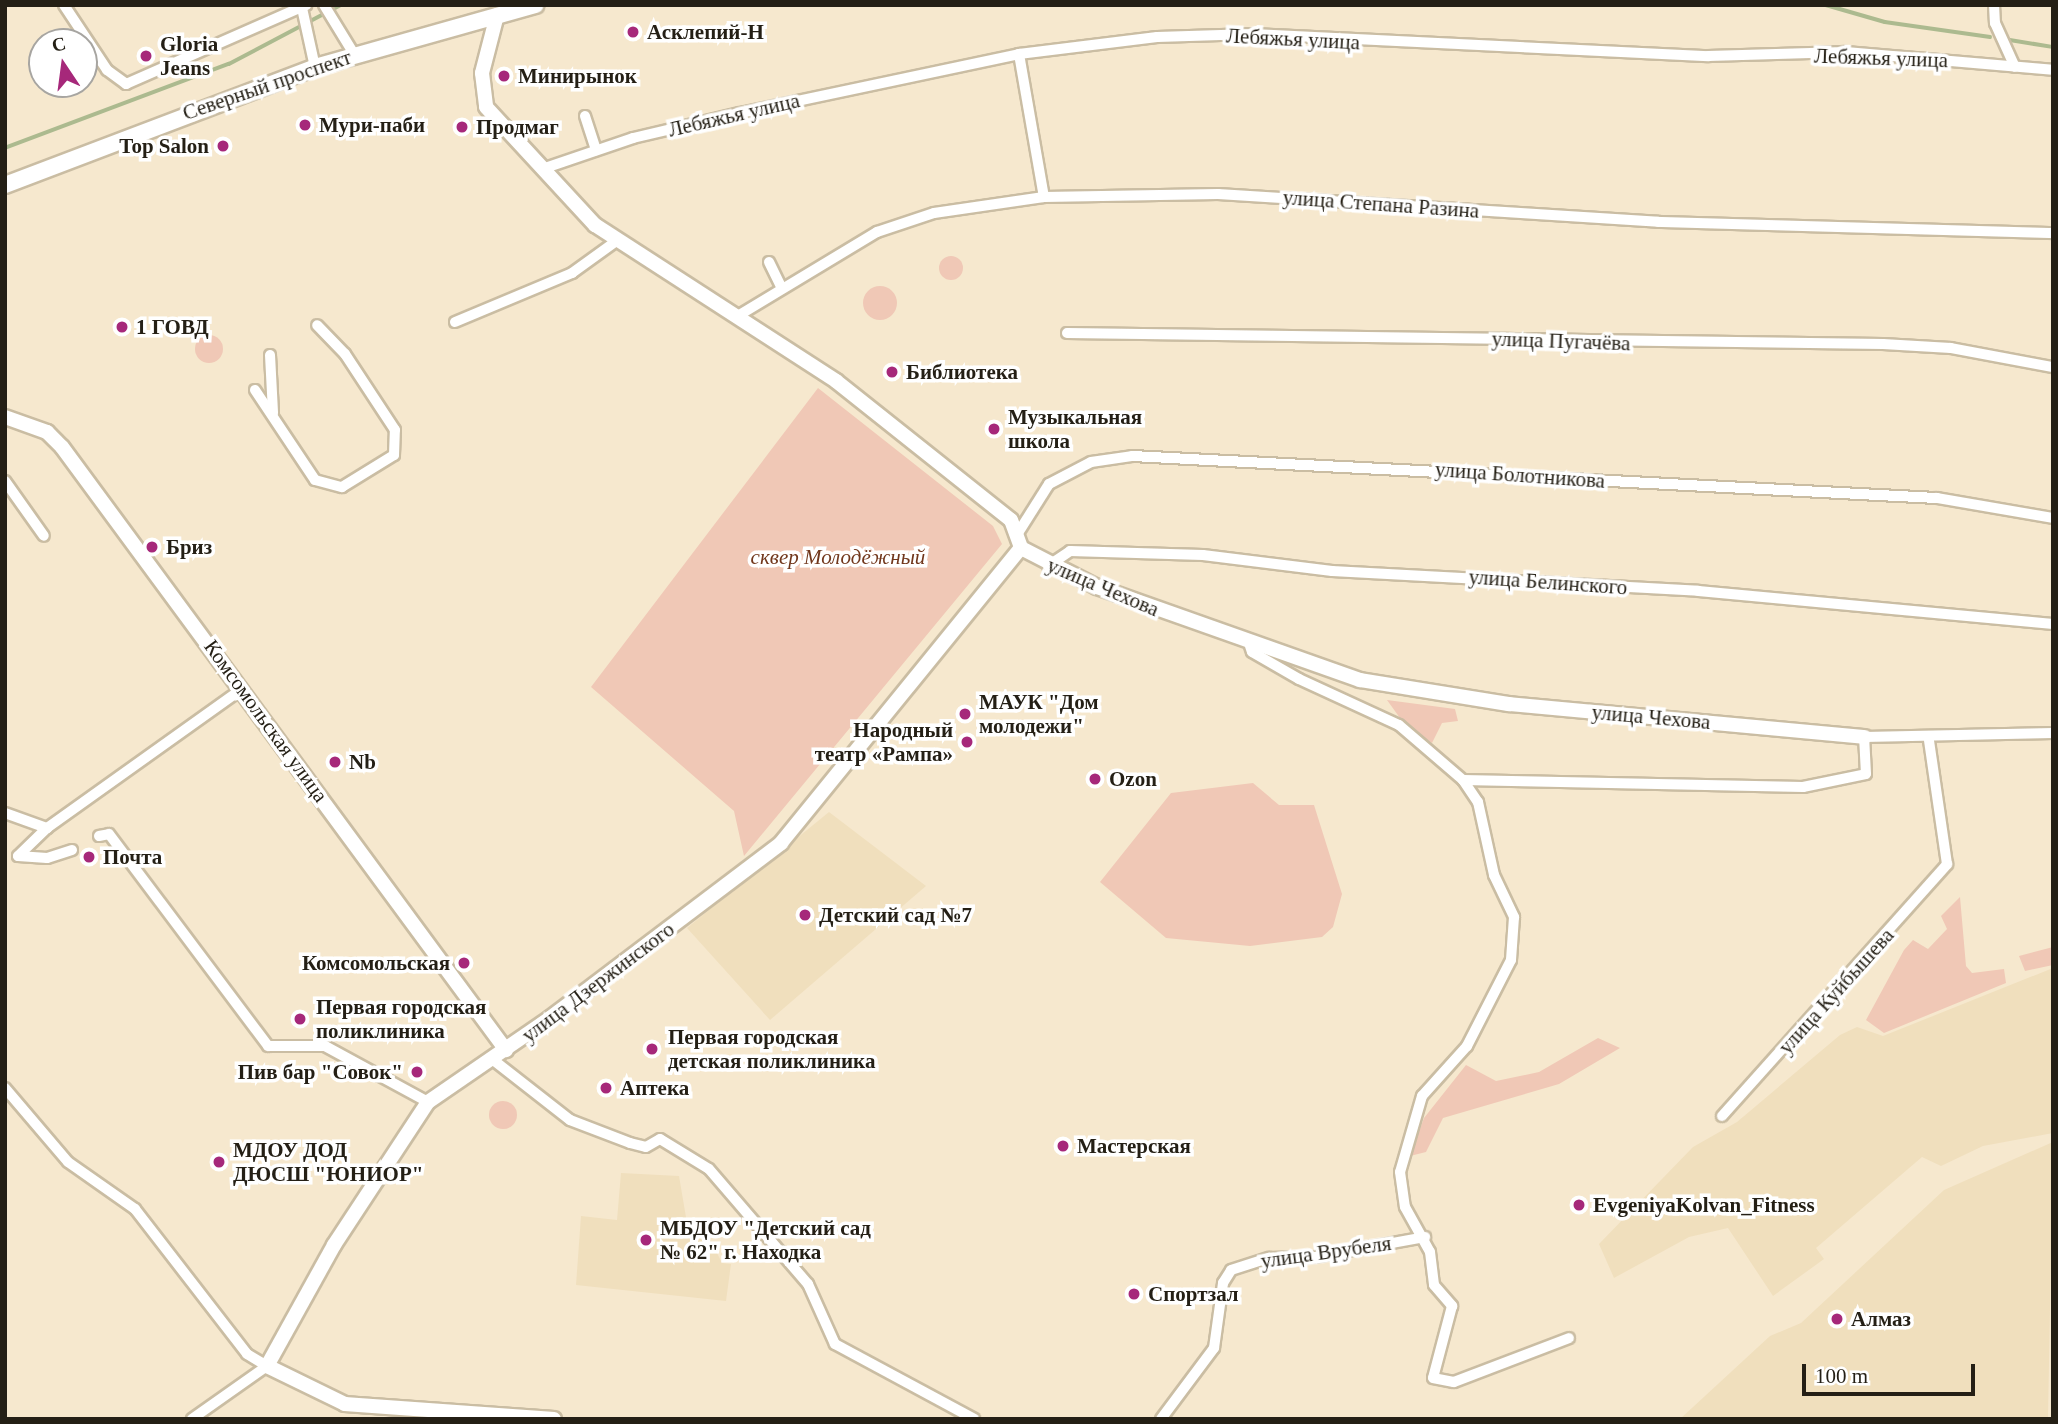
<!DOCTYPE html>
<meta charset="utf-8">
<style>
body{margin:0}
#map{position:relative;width:2058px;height:1424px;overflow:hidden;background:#f6e8ce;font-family:Georgia,serif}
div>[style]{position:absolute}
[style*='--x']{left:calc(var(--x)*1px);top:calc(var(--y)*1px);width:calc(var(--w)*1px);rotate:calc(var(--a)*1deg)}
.built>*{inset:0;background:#f0dfbd}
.green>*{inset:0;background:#f0c8b6}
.round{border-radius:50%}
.stream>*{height:3.5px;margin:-1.75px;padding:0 1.75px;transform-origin:1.75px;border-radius:1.75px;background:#acba8f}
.roads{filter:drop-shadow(2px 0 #cabda3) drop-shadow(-2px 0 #cabda3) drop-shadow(0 2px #cabda3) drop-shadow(0 -2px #cabda3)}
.street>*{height:10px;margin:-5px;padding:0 5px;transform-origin:5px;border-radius:5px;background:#fff}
.secondary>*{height:14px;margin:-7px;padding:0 7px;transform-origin:7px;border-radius:7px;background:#fff}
.primary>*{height:16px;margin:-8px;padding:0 8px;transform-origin:8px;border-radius:8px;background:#fff}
.dots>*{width:19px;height:19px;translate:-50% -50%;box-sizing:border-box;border:4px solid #fff;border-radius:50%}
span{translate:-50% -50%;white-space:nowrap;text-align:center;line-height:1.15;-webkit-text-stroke:7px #fff;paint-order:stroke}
.poi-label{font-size:21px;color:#241f15;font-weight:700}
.left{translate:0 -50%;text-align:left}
.right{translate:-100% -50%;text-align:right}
.street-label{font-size:21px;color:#241f15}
.park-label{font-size:21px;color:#71371c;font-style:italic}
.frame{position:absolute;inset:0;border:7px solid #241f15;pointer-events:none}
.north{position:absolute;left:28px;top:28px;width:70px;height:70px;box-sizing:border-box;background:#fff;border:2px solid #a7a5a1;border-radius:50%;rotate:347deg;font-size:19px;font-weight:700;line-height:28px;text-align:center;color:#241f15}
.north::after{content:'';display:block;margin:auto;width:24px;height:32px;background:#a6287a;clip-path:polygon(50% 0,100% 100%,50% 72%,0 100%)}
.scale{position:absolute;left:1802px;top:1364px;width:173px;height:32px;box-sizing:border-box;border:4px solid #241f15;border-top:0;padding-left:9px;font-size:21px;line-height:24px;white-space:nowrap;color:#241f15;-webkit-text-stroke:5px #fff;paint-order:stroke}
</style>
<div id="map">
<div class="built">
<i style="clip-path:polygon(829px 812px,926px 886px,770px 1020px,687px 928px)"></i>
<i style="clip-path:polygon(2053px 968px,2053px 1133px,1983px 1146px,1941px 1166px,1922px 1157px,1816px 1248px,1824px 1259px,1773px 1296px,1728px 1228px,1689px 1237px,1614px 1278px,1599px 1244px,1693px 1147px,1737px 1122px,1840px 1035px,1857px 1027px,1883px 1036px)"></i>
<i style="clip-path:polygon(2053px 1142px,2048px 1419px,1680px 1419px,1770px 1336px,1801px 1323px,1944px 1190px)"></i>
<i style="clip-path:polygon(621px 1173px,679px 1176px,688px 1229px,709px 1237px,722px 1263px,731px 1264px,726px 1301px,576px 1285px,581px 1216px,617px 1220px)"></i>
</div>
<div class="green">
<i class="round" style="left:939px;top:256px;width:24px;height:24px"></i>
<i class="round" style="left:863px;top:286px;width:34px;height:34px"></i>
<i class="round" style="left:195px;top:335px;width:28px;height:28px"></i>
<i style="clip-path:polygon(818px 388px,993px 526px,1002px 544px,744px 856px,734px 811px,591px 687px)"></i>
<i style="clip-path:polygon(1387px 700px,1455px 709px,1458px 721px,1442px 723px,1432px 743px,1405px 725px)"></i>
<i style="clip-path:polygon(1253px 783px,1279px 805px,1314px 805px,1342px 894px,1333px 927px,1322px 937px,1250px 946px,1166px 938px,1100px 882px,1171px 793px)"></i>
<i style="clip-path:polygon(1960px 897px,1966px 966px,1972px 973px,2004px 969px,2006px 983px,1884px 1033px,1866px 1020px,1904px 950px,1913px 940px,1928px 949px,1947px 929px,1941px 916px)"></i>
<i style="clip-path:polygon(2053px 947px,2053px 965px,2025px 971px,2019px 956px)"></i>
<i style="clip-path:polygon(1598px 1038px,1620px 1048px,1559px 1084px,1443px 1118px,1426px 1152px,1410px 1156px,1424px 1118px,1466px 1065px,1496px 1081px,1539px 1072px)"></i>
<i class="round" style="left:489px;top:1101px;width:28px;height:28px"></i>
</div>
<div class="stream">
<i style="--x:1826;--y:5;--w:61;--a:16.1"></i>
<i style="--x:1885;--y:22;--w:106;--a:8.1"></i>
<i style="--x:2010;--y:40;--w:44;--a:9.2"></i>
<i style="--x:5;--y:148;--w:239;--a:-20.6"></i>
<i style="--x:229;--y:64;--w:127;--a:-27.8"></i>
</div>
<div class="roads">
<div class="street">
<i style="--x:64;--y:5;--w:78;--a:56.5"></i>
<i style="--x:107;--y:70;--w:24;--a:36"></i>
<i style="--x:126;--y:84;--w:197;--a:-23.7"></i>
<i style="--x:324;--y:5;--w:57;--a:58.5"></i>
<i style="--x:1994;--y:5;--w:18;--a:87"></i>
<i style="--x:1995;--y:23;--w:48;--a:65.6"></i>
<i style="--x:302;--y:8;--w:60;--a:77.6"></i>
<i style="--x:1019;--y:54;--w:145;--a:80.1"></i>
<i style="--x:585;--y:116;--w:36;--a:72"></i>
<i style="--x:548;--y:167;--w:90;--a:-18.8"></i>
<i style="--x:633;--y:138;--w:110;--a:-13.2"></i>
<i style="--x:740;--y:113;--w:285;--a:-11.9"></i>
<i style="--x:1019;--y:54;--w:139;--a:-7"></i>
<i style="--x:1157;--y:37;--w:96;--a:-1.8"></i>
<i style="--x:1253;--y:34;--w:456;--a:2.8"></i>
<i style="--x:1708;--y:56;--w:137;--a:-1.7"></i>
<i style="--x:1845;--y:52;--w:209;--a:4.9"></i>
<i style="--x:769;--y:262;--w:28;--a:64"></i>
<i style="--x:736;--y:317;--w:165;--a:-31.1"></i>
<i style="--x:877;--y:232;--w:60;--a:-18.4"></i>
<i style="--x:934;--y:213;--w:111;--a:-8.3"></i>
<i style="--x:1044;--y:197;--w:174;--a:-1"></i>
<i style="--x:1218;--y:194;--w:441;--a:3.6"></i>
<i style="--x:1658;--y:222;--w:395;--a:1.6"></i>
<i style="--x:455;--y:322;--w:127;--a:-22.7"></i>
<i style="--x:572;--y:273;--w:53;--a:-35.8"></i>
<i style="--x:1067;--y:333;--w:816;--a:0.77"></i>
<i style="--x:1883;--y:344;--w:68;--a:3.4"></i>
<i style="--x:1951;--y:348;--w:104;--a:10.6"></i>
<i style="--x:270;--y:355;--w:58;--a:87"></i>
<i style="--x:255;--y:390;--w:108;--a:56.3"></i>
<i style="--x:315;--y:480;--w:28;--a:15"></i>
<i style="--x:342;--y:487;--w:61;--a:-31.6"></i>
<i style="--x:394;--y:455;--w:25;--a:-88"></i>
<i style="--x:395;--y:430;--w:91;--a:-123.3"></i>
<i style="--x:345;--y:354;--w:40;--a:-134"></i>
<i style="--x:5;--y:481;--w:67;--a:54.7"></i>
<i style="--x:1018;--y:533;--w:58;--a:-57.7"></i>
<i style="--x:1049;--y:484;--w:47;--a:-27.6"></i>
<i style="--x:1091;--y:462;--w:41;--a:-8.3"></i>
<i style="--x:1132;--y:456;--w:806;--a:2.99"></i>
<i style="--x:1937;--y:498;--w:118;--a:9.8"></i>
<i style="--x:1048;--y:566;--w:27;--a:-34"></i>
<i style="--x:1070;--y:551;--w:133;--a:1.7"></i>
<i style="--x:1203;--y:555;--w:130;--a:7.1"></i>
<i style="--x:1332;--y:571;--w:367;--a:3.1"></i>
<i style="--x:1698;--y:591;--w:357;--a:5.3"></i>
<i style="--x:1249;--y:643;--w:9;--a:72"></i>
<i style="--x:1252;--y:652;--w:54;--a:29.9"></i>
<i style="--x:1299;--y:679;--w:110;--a:24.7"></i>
<i style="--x:1399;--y:725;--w:84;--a:40.7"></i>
<i style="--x:1463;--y:780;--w:27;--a:56"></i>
<i style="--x:1478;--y:802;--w:75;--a:77.6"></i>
<i style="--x:1494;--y:875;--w:47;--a:64.5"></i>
<i style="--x:1514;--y:917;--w:43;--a:94"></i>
<i style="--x:1511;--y:960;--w:97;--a:117.1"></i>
<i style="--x:1467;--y:1046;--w:67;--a:132"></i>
<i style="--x:1422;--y:1096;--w:79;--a:106.1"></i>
<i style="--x:1400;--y:1172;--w:35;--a:82"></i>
<i style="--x:1405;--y:1207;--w:51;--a:60.9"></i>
<i style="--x:1430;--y:1252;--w:33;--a:83"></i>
<i style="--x:1434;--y:1285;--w:28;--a:49"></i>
<i style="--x:1452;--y:1306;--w:74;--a:104.8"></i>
<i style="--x:1433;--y:1378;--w:21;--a:11"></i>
<i style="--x:1454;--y:1382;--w:123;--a:-20.9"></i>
<i style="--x:1463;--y:780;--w:340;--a:1.2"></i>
<i style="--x:1803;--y:787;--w:64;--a:-11.7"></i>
<i style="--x:1866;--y:774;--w:37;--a:-93"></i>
<i style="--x:1864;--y:737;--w:189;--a:-1.2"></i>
<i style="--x:5;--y:813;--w:45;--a:19.7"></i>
<i style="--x:99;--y:836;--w:10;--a:-11"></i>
<i style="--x:109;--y:834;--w:265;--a:53.1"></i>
<i style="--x:268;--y:1046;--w:57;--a:0"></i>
<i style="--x:325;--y:1046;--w:117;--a:28.5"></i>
<i style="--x:72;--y:850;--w:26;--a:162"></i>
<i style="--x:47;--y:858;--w:29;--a:-176"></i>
<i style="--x:18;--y:856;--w:40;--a:-44"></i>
<i style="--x:47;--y:828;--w:239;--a:-35.5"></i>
<i style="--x:492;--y:1059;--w:99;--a:38"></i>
<i style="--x:570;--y:1120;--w:64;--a:21"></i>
<i style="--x:630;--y:1143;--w:16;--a:14"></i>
<i style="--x:646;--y:1147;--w:16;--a:-30"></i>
<i style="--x:660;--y:1139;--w:57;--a:31.5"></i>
<i style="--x:709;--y:1169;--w:152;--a:49.3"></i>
<i style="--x:808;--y:1284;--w:66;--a:65.8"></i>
<i style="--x:835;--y:1344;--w:158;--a:28.3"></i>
<i style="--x:5;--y:1088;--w:97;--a:49.6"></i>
<i style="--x:68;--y:1162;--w:82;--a:35"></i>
<i style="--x:135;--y:1209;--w:183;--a:52.3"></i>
<i style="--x:247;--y:1354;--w:23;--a:31"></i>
<i style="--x:267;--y:1366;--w:92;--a:144.8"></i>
<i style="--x:1722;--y:1116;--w:338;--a:-48.2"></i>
<i style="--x:1947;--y:864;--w:125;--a:-98.3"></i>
<i style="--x:1161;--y:1419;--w:89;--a:-53.3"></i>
<i style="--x:1214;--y:1348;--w:66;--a:-82.1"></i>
<i style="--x:1223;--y:1283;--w:15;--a:-58"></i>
<i style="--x:1231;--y:1270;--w:40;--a:-18"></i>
<i style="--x:1269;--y:1258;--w:46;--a:-1.2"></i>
<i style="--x:1315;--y:1257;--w:112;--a:-10.3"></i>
</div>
<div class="secondary">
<i style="--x:497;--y:15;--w:60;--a:104.5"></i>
<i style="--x:482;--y:73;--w:34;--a:83"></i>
<i style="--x:486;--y:107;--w:161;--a:47.3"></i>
<i style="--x:595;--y:225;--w:287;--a:32.9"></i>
<i style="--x:836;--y:381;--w:223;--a:38.5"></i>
<i style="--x:1011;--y:520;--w:30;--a:70"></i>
<i style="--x:5;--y:417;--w:45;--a:19.7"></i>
<i style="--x:47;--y:432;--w:21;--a:45"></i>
<i style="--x:62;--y:447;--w:749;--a:53.64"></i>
<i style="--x:1021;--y:548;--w:85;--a:27.2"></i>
<i style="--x:1097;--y:587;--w:279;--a:19.5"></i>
<i style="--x:1360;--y:680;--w:151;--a:9.2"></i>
<i style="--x:1509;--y:704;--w:357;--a:5.3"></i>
<i style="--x:554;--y:1419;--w:210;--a:-175.9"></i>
<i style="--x:345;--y:1404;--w:87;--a:-154"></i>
<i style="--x:267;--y:1366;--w:138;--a:-61"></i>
<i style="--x:334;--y:1245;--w:171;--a:-56.7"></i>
<i style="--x:428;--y:1102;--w:148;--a:-34.5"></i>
<i style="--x:550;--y:1018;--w:290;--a:-37.1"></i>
<i style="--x:781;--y:843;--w:380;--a:-50.9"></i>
</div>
<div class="primary">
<i style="--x:5;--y:185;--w:332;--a:-20.8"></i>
<i style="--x:315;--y:67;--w:229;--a:-15.7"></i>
</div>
</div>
<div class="dots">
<i style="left:633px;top:32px;background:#a6287a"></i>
<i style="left:146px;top:56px;background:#a6287a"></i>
<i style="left:504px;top:76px;background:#a6287a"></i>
<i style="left:305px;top:125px;background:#a6287a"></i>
<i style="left:462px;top:127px;background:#a6287a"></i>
<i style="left:223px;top:146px;background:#a6287a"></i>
<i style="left:122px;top:327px;background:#a6287a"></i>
<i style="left:892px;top:372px;background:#a6287a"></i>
<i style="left:994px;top:429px;background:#a6287a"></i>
<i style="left:152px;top:547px;background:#a6287a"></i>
<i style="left:965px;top:714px;background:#a6287a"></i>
<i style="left:967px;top:742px;background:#a6287a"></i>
<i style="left:335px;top:762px;background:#a6287a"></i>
<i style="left:1095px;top:779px;background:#a6287a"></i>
<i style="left:89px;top:857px;background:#a6287a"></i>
<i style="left:805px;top:915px;background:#a6287a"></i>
<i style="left:464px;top:963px;background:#a6287a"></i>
<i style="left:300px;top:1019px;background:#a6287a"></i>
<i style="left:652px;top:1049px;background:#a6287a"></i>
<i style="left:417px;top:1072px;background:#a6287a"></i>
<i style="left:606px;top:1088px;background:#a6287a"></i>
<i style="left:1063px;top:1146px;background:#a6287a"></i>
<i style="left:219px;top:1162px;background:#a6287a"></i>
<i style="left:1579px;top:1205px;background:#a6287a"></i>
<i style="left:646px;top:1240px;background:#a6287a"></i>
<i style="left:1134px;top:1294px;background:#a6287a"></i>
<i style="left:1837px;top:1319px;background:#a6287a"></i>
</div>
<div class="poi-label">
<span class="left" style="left:647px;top:32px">Асклепий-Н</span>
<span class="left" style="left:160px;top:56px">Gloria<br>Jeans</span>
<span class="left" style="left:518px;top:76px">Минирынок</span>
<span class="left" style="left:319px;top:125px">Мури-паби</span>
<span class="left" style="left:476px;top:127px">Продмаг</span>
<span class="right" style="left:209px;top:146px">Top Salon</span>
<span class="left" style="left:136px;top:327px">1 ГОВД</span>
<span class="left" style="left:906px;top:372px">Библиотека</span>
<span class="left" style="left:1008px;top:429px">Музыкальная<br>школа</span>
<span class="left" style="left:166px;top:547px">Бриз</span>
<span class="left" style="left:979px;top:714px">МАУК "Дом<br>молодежи"</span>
<span class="right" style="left:953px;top:742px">Народный<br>театр «Рампа»</span>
<span class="left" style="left:349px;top:762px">Nb</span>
<span class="left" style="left:1109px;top:779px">Ozon</span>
<span class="left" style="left:103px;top:857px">Почта</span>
<span class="left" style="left:819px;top:915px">Детский сад №7</span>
<span class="right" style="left:450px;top:963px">Комсомольская</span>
<span class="left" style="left:316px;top:1019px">Первая городская<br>поликлиника</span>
<span class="left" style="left:668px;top:1049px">Первая городская<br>детская поликлиника</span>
<span class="right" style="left:403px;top:1072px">Пив бар "Совок"</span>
<span class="left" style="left:620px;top:1088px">Аптека</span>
<span class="left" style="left:1077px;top:1146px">Мастерская</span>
<span class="left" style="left:233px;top:1162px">МДОУ ДОД<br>ДЮСШ "ЮНИОР"</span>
<span class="left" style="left:1593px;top:1205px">EvgeniyaKolvan_Fitness</span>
<span class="left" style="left:660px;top:1240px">МБДОУ "Детский сад<br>№ 62" г. Находка</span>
<span class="left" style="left:1148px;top:1294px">Спортзал</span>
<span class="left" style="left:1851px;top:1319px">Алмаз</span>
</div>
<div class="street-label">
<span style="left:1293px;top:39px;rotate:3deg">Лебяжья улица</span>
<span style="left:1881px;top:58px;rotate:2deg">Лебяжья улица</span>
<span style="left:267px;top:85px;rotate:-19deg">Северный проспект</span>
<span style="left:734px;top:115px;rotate:-13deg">Лебяжья улица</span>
<span style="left:1381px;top:204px;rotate:4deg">улица Степана Разина</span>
<span style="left:1561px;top:341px;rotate:2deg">улица Пугачёва</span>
<span style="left:1520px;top:475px;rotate:4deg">улица Болотникова</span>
<span style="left:1548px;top:582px;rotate:4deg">улица Белинского</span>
<span style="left:1103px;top:587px;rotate:23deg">улица Чехова</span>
<span style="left:1651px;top:717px;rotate:5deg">улица Чехова</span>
<span style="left:266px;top:721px;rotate:54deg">Комсомольская улица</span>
<span style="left:598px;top:982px;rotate:-37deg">улица Дзержинского</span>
<span style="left:1836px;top:991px;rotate:-48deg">улица Куйбышева</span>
<span style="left:1326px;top:1252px;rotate:-8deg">улица Врубеля</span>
</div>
<div class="park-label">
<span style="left:838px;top:557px">сквер Молодёжный</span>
</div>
<div class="frame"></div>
<div class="north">С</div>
<div class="scale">100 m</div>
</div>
